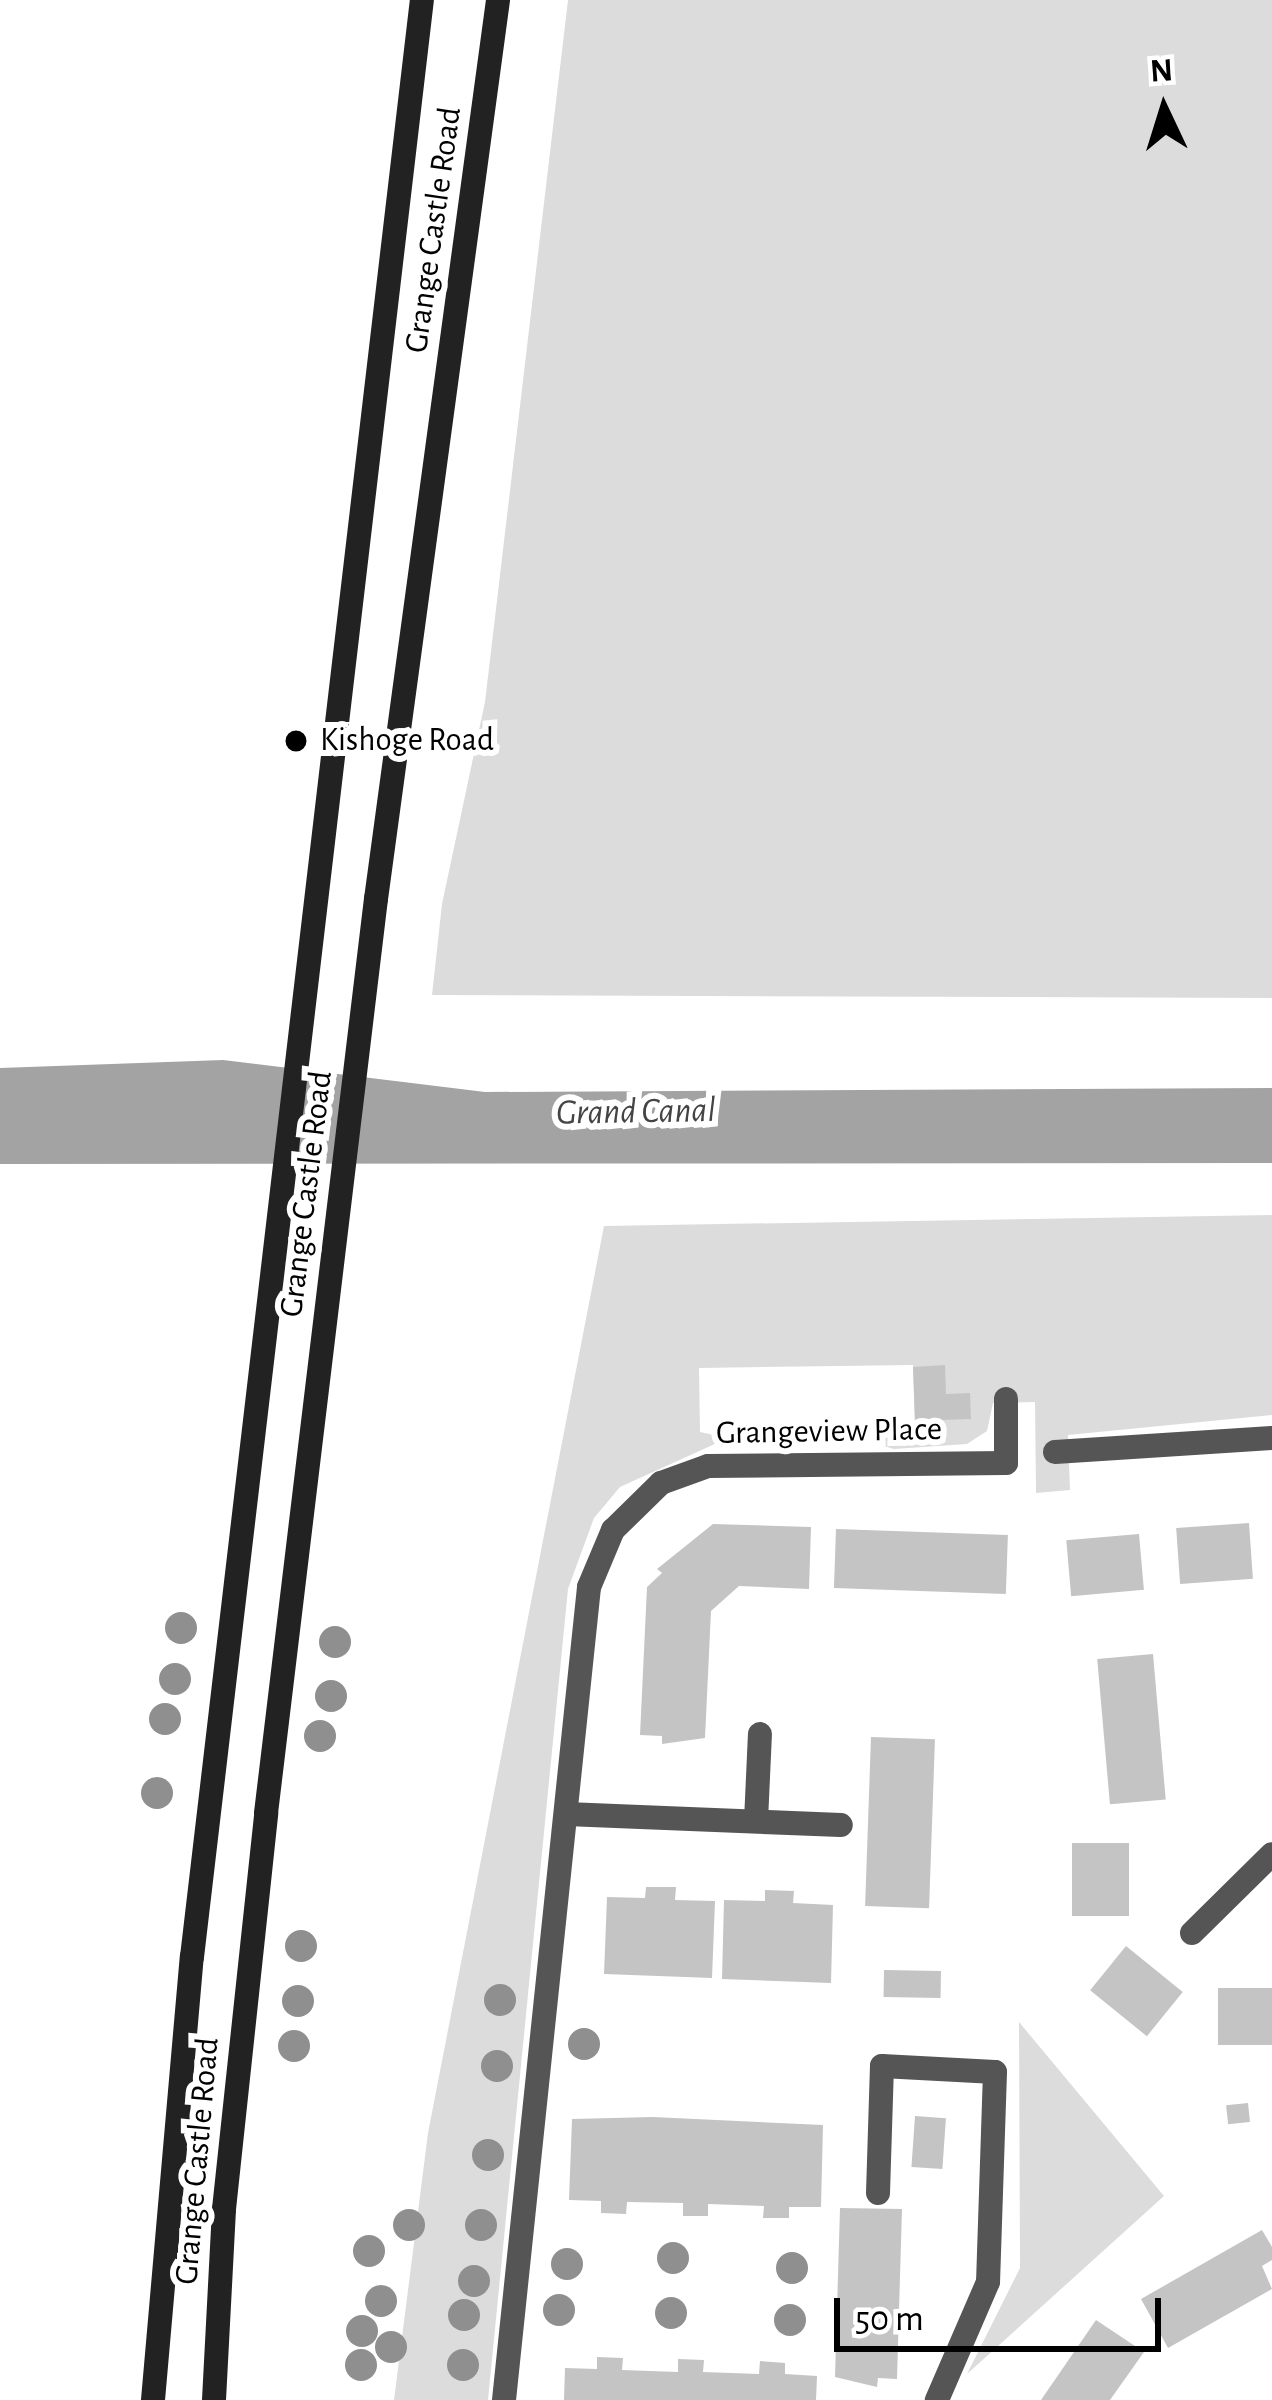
<!DOCTYPE html>
<style>
body{margin:0}
#map{position:relative;width:1272px;height:2400px;overflow:hidden;background:#fff;font-family:"Alegreya Sans",sans-serif}
div>[style]{position:absolute}
[style*='--x']{left:calc(var(--x)*1px);top:calc(var(--y)*1px);width:calc(var(--w)*1px);rotate:calc(var(--a)*1deg)}
.green>*{inset:0;background:#dcdcdc}
.water>*{inset:0;background:#a3a3a3}
.building>*{inset:0;background:#c4c4c4;transform-origin:0 0}
.minor>*{height:24px;margin:-12px;padding:0 12px;transform-origin:12px;border-radius:12px;background:#555}
.secondary>*{height:24px;margin:-12px;padding:0 12px;transform-origin:12px;border-radius:12px;background:#222}
.trees>*{width:32px;height:32px;margin:-16px;border-radius:50%;background:#8f8f8f}
.dots>*{width:33px;height:33px;translate:-50% -50%;box-sizing:border-box;border:6px solid #fff;border-radius:50%}
span{translate:-50% -50%;white-space:nowrap;text-align:center;line-height:1.15;-webkit-text-stroke:12px #fff;paint-order:stroke}
.street-label{font-size:33px;color:#000}
.poi-label{font-size:33px;color:#000}
.left{translate:0 -50%;text-align:left}
.water-label{font-size:36px;color:#444;font-style:italic}
.north{position:absolute;left:1104px;top:48px;width:120px;height:120px;-webkit-text-stroke:9px #fff;paint-order:stroke;rotate:356deg;font-size:33px;font-weight:700;line-height:48px;text-align:center;color:#000}
.north::after{content:'';display:block;margin:auto;width:42px;height:54px;background:#000;clip-path:polygon(50% 0,100% 100%,50% 72%,0 100%)}
.scale{position:absolute;left:834px;top:2298px;width:327px;height:54px;box-sizing:border-box;border:6px solid #000;border-top:0;padding-left:15px;font-size:36px;line-height:42px;white-space:nowrap;color:#000;-webkit-text-stroke:9px #fff;paint-order:stroke}
</style>
<div id="map">
<div class="green">
<i style="clip-path:polygon(568px 0,1272px 0,1272px 998px,432px 995px,442px 904px,485px 702px)"></i>
<i style="clip-path:polygon(1272px 1215px,1272px 1415px,1068px 1435px,1070px 1490px,1036px 1493px,1035px 1402px,993px 1403px,987px 1431px,967px 1444px,894px 1449px,877px 1444px,875px 1431px,915px 1428px,913px 1365px,699px 1368px,700px 1432px,728px 1438px,620px 1487px,594px 1518px,568px 1589px,488px 2400px,394px 2400px,428px 2133px,604px 1226px)"></i>
<i style="clip-path:polygon(1019px 2022px,1164px 2196px,967px 2374px,1020px 2268px)"></i>
</div>
<div class="water">
<i style="clip-path:polygon(223px 1060px,485px 1092px,1272px 1088px,1272px 1163px,0 1164px,0 1068px)"></i>
</div>
<div class="building">
<i style="clip-path:polygon(945px 1365px,946px 1394px,970px 1393px,971px 1419px,915px 1421px,913px 1367px)"></i>
<i style="left:1249px;top:1523px;width:56px;height:73px;rotate:86deg"></i>
<i style="clip-path:polygon(713px 1524px,811px 1527px,809px 1589px,739px 1586px,711px 1611px,705px 1738px,662px 1744px,662px 1736px,640px 1735px,647px 1587px,662px 1573px,657px 1569px)"></i>
<i style="left:836px;top:1529px;width:172px;height:59px;rotate:2deg"></i>
<i style="left:1139px;top:1534px;width:56px;height:73px;rotate:85deg"></i>
<i style="left:1153px;top:1654px;width:146px;height:56px;rotate:85deg"></i>
<i style="left:871px;top:1737px;width:64px;height:169px;rotate:2deg"></i>
<i style="left:1072px;top:1843px;width:57px;height:73px"></i>
<i style="clip-path:polygon(646px 1887px,676px 1887px,675px 1900px,715px 1901px,712px 1978px,604px 1974px,607px 1897px,645px 1898px)"></i>
<i style="clip-path:polygon(765px 1890px,794px 1891px,793px 1903px,833px 1905px,831px 1983px,722px 1979px,724px 1900px,765px 1901px)"></i>
<i style="left:1126px;top:1946px;width:73px;height:57px;rotate:39deg"></i>
<i style="left:884px;top:1970px;width:57px;height:27px;rotate:1deg"></i>
<i style="left:1272px;top:1988px;width:57px;height:54px;rotate:90deg"></i>
<i style="left:1248px;top:2103px;width:19px;height:22px;rotate:84deg"></i>
<i style="left:915px;top:2116px;width:31px;height:51px;rotate:4deg"></i>
<i style="clip-path:polygon(653px 2117px,823px 2125px,821px 2207px,789px 2207px,789px 2218px,763px 2218px,764px 2206px,708px 2204px,708px 2216px,683px 2216px,683px 2203px,627px 2202px,626px 2214px,601px 2213px,601px 2201px,569px 2200px,572px 2119px)"></i>
<i style="clip-path:polygon(840px 2208px,902px 2209px,897px 2379px,878px 2378px,877px 2387px,835px 2377px)"></i>
<i style="clip-path:polygon(1262px 2230px,1272px 2247px,1272px 2260px,1262px 2266px,1272px 2289px,1168px 2348px,1141px 2299px)"></i>
<i style="clip-path:polygon(1096px 2320px,1144px 2352px,1110px 2400px,1041px 2400px)"></i>
<i style="clip-path:polygon(597px 2357px,623px 2358px,622px 2370px,678px 2372px,678px 2359px,704px 2360px,703px 2372px,759px 2374px,760px 2361px,785px 2363px,785px 2374px,817px 2376px,816px 2400px,564px 2400px,565px 2368px,597px 2369px)"></i>
</div>
<div class="minor">
<i style="--x:1055;--y:1452;--w:217;--a:-3.7"></i>
<i style="--x:566;--y:1814;--w:275;--a:2.3"></i>
<i style="--x:756;--y:1821;--w:87;--a:-87.4"></i>
<i style="--x:1192;--y:1933;--w:112;--a:-44.6"></i>
<i style="--x:878;--y:2193;--w:127;--a:-88.2"></i>
<i style="--x:882;--y:2066;--w:113;--a:3"></i>
<i style="--x:995;--y:2072;--w:210;--a:91.9"></i>
<i style="--x:988;--y:2282;--w:129;--a:113.4"></i>
<i style="--x:504;--y:2400;--w:817;--a:-84.03"></i>
<i style="--x:589;--y:1587;--w:62;--a:-67.2"></i>
<i style="--x:613;--y:1530;--w:67;--a:-44.4"></i>
<i style="--x:661;--y:1483;--w:50;--a:-19.9"></i>
<i style="--x:708;--y:1466;--w:298;--a:-0.6"></i>
<i style="--x:1006;--y:1463;--w:64;--a:-90"></i>
</div>
<div class="secondary">
<i style="--x:153;--y:2400;--w:445;--a:-85"></i>
<i style="--x:192;--y:1957;--w:1970;--a:-83.3"></i>
<i style="--x:214;--y:2400;--w:191;--a:-87"></i>
<i style="--x:224;--y:2209;--w:398;--a:-83.9"></i>
<i style="--x:266;--y:1813;--w:921;--a:-83.14"></i>
<i style="--x:376;--y:899;--w:907;--a:-82.27"></i>
</div>
<div class="trees">
<i style="left:181px;top:1628px"></i>
<i style="left:335px;top:1642px"></i>
<i style="left:175px;top:1679px"></i>
<i style="left:331px;top:1696px"></i>
<i style="left:165px;top:1719px"></i>
<i style="left:320px;top:1736px"></i>
<i style="left:157px;top:1793px"></i>
<i style="left:301px;top:1946px"></i>
<i style="left:500px;top:2000px"></i>
<i style="left:298px;top:2001px"></i>
<i style="left:584px;top:2044px"></i>
<i style="left:294px;top:2046px"></i>
<i style="left:497px;top:2066px"></i>
<i style="left:488px;top:2155px"></i>
<i style="left:409px;top:2225px"></i>
<i style="left:481px;top:2225px"></i>
<i style="left:369px;top:2251px"></i>
<i style="left:673px;top:2258px"></i>
<i style="left:567px;top:2264px"></i>
<i style="left:792px;top:2268px"></i>
<i style="left:474px;top:2281px"></i>
<i style="left:381px;top:2301px"></i>
<i style="left:559px;top:2310px"></i>
<i style="left:671px;top:2313px"></i>
<i style="left:464px;top:2315px"></i>
<i style="left:790px;top:2320px"></i>
<i style="left:362px;top:2331px"></i>
<i style="left:391px;top:2347px"></i>
<i style="left:361px;top:2365px"></i>
<i style="left:463px;top:2365px"></i>
</div>
<div class="dots">
<i style="left:296px;top:741px;background:#000"></i>
</div>
<div class="street-label">
<span style="left:434px;top:230px;rotate:-82deg">Grange Castle Road</span>
<span style="left:307px;top:1194px;rotate:-83deg">Grange Castle Road</span>
<span style="left:829px;top:1432px;rotate:-1deg">Grangeview Place</span>
<span style="left:198px;top:2161px;rotate:-85deg">Grange Castle Road</span>
</div>
<div class="poi-label">
<span class="left" style="left:320px;top:741px">Kishoge Road</span>
</div>
<div class="water-label">
<span style="left:636px;top:1112px;rotate:-1deg">Grand Canal</span>
</div>
<div class="north">N</div>
<div class="scale">50 m</div>
</div>
